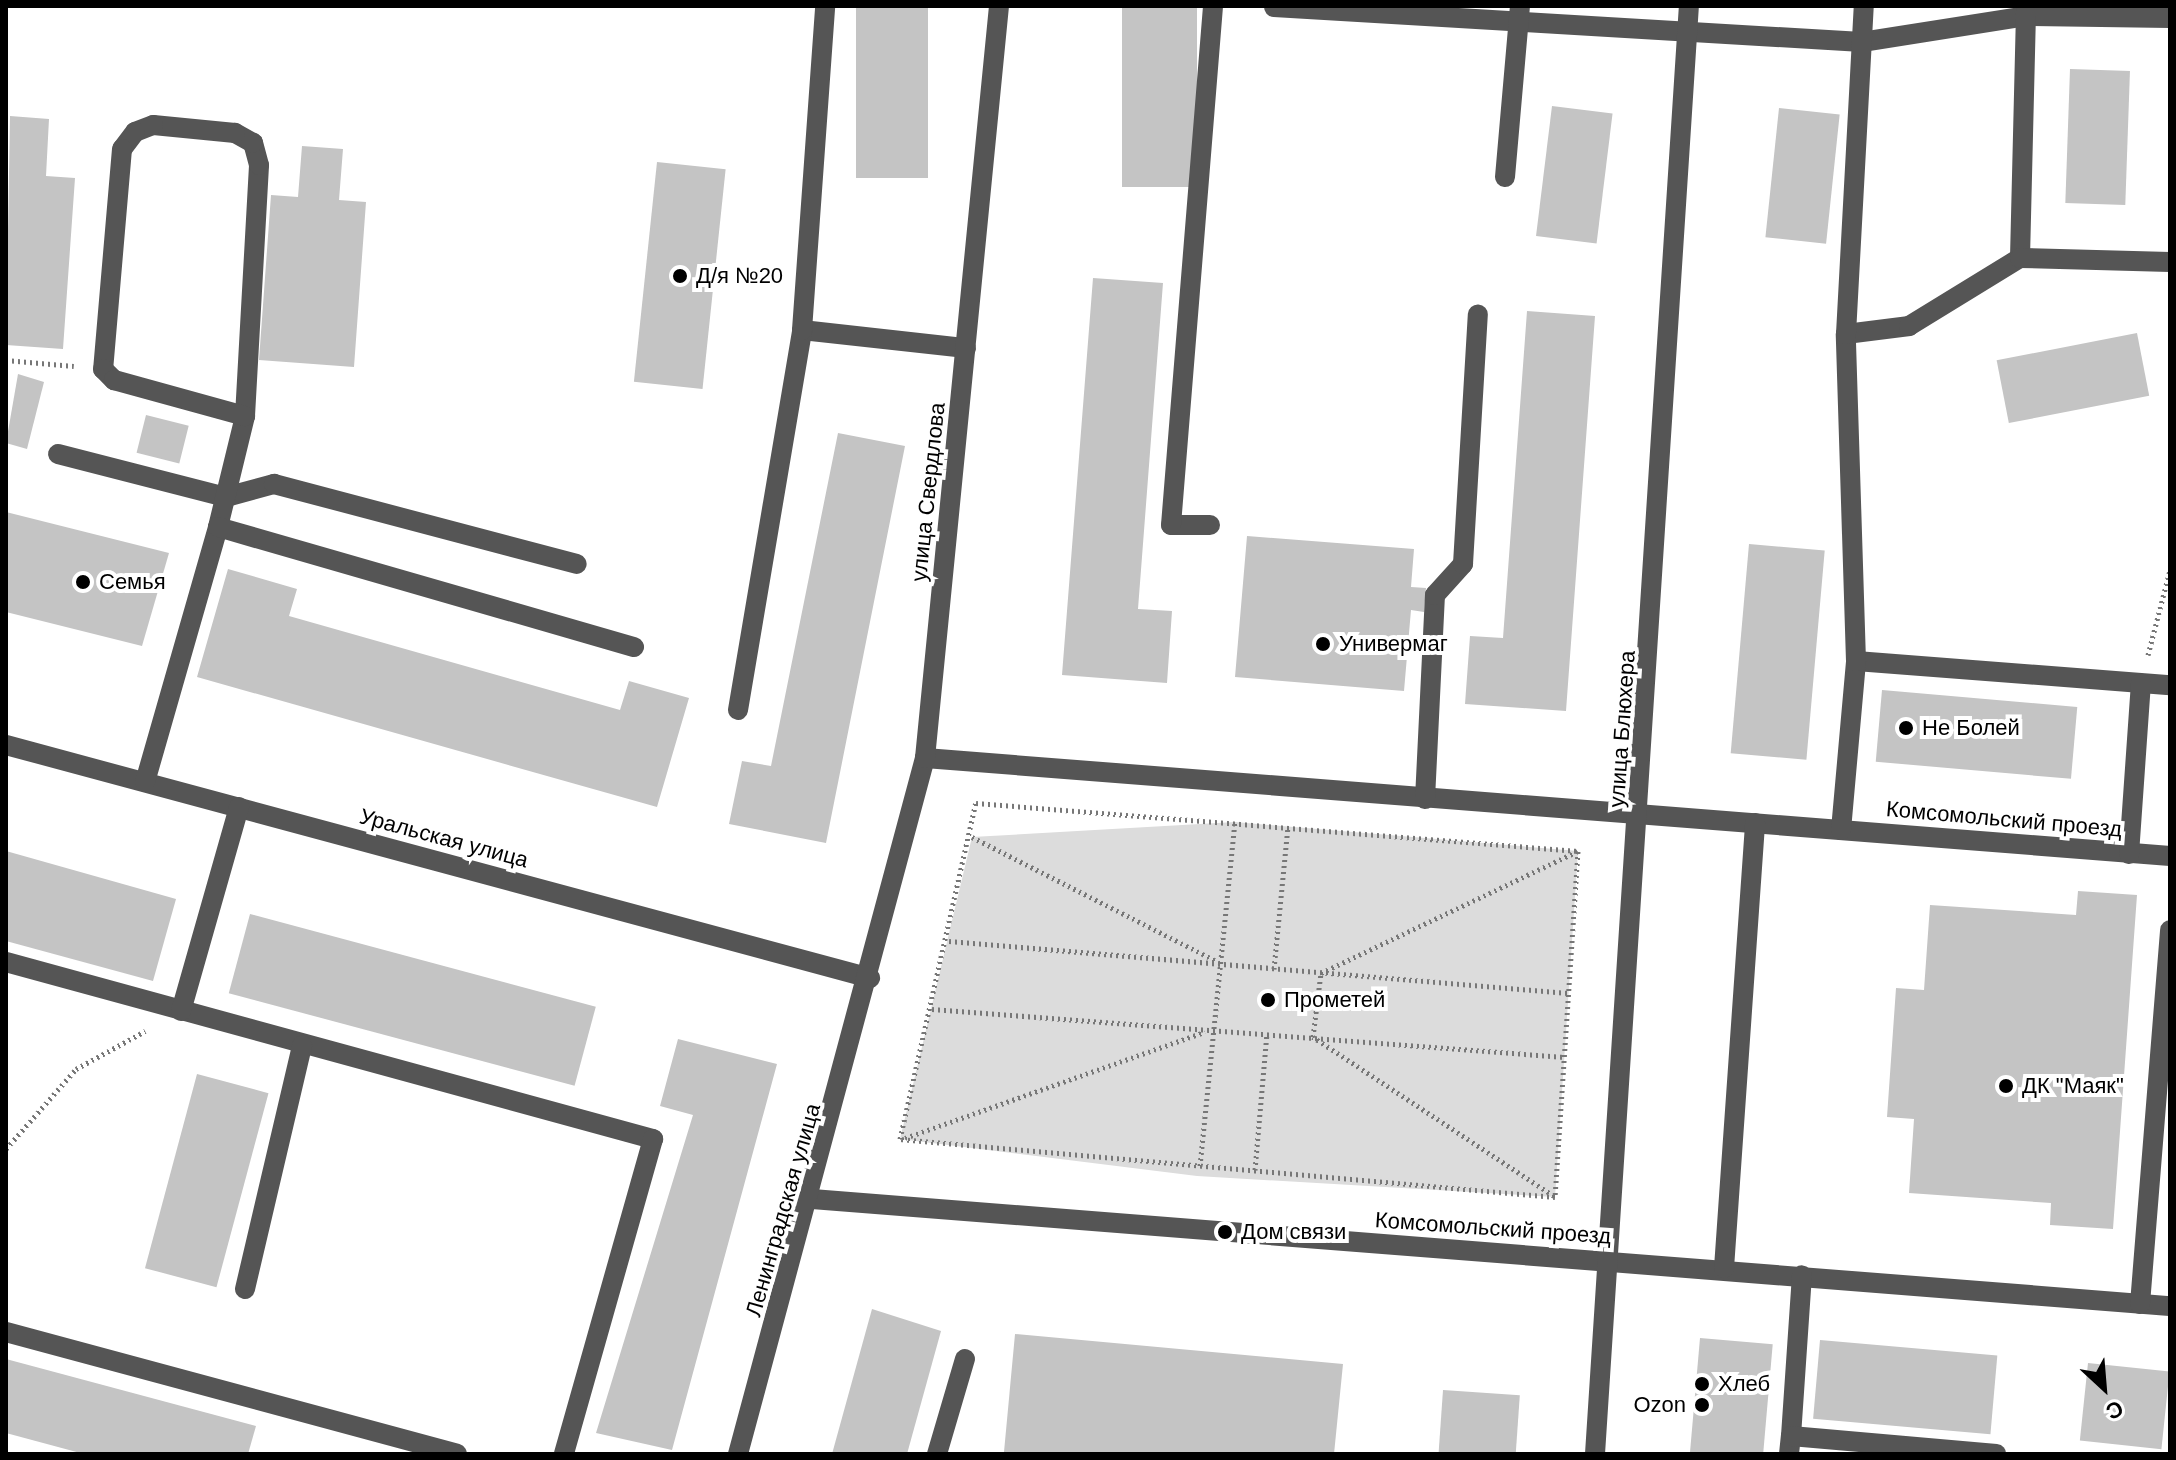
<!DOCTYPE html>
<meta charset="utf-8">
<style>
body{margin:0}
#map{position:relative;width:2176px;height:1460px;overflow:hidden;background:#fff;font-family:Helvetica,sans-serif}
div>[style]{position:absolute}
[style*='--x']{left:calc(var(--x)*1px);top:calc(var(--y)*1px);width:calc(var(--w)*1px);rotate:calc(var(--a)*1deg)}
.green>*{inset:0;background:#dcdcdc}
.building>*{inset:0;background:#c4c4c4;transform-origin:0 0}
.path>*{height:5px;margin-top:-2.5px;transform-origin:0;background:repeating-linear-gradient(90deg,#777 0 2px,transparent 0 6px)}
.minor>*{height:20px;margin:-10px;padding:0 10px;transform-origin:10px;border-radius:10px;background:#555}
.dots>*{width:22px;height:22px;translate:-50% -50%;box-sizing:border-box;border:4px solid #fff;border-radius:50%}
span{translate:-50% -50%;white-space:nowrap;text-align:center;line-height:1.15;-webkit-text-stroke:8px #fff;paint-order:stroke}
.poi-label{font-size:22px;color:#000}
.left{translate:0 -50%;text-align:left}
.right{translate:-100% -50%;text-align:right}
.street-label{font-size:22px;color:#000}
.frame{position:absolute;inset:0;border:8px solid #000;pointer-events:none}
.north{position:absolute;left:2064px;top:1348px;width:80px;height:80px;-webkit-text-stroke:6px #fff;paint-order:stroke;rotate:154deg;font-size:22px;font-weight:700;line-height:32px;text-align:center;color:#000}
.north::after{content:'';display:block;margin:auto;width:28px;height:36px;background:#000;clip-path:polygon(50% 0,100% 100%,50% 72%,0 100%)}
</style>
<div id="map">
<div class="green">
<i style="clip-path:polygon(1235px 822px,1578px 851px,1555px 1197px,1197px 1176px,900px 1139px,972px 837px)"></i>
</div>
<div class="building">
<i style="left:856px;top:6px;width:72px;height:172px"></i>
<i style="left:1122px;top:6px;width:75px;height:181px"></i>
<i style="left:2070px;top:69px;width:60px;height:134px;rotate:2deg"></i>
<i style="left:1552px;top:106px;width:61px;height:131px;rotate:7deg"></i>
<i style="left:1779px;top:108px;width:61px;height:130px;rotate:6deg"></i>
<i style="clip-path:polygon(10px 116px,49px 119px,46px 176px,75px 178px,63px 349px,6px 345px)"></i>
<i style="clip-path:polygon(302px 146px,343px 149px,339px 200px,366px 202px,354px 367px,259px 360px,271px 195px,298px 197px)"></i>
<i style="left:657px;top:162px;width:69px;height:221px;rotate:6deg"></i>
<i style="clip-path:polygon(1093px 278px,1163px 283px,1138px 609px,1172px 611px,1167px 683px,1062px 675px)"></i>
<i style="clip-path:polygon(1527px 311px,1595px 316px,1566px 711px,1465px 704px,1470px 636px,1503px 638px)"></i>
<i style="left:2137px;top:333px;width:64px;height:143px;rotate:79deg"></i>
<i style="clip-path:polygon(18px 374px,44px 382px,27px 449px,6px 443px)"></i>
<i style="left:146px;top:415px;width:44px;height:39px;rotate:14deg"></i>
<i style="clip-path:polygon(838px 433px,905px 446px,826px 843px,729px 824px,742px 761px,771px 766px)"></i>
<i style="clip-path:polygon(6px 512px,169px 553px,142px 646px,6px 612px)"></i>
<i style="clip-path:polygon(1247px 536px,1414px 549px,1411px 587px,1426px 588px,1424px 612px,1411px 610px,1404px 691px,1235px 677px)"></i>
<i style="left:1749px;top:544px;width:76px;height:210px;rotate:5deg"></i>
<i style="clip-path:polygon(228px 569px,297px 589px,289px 616px,620px 710px,629px 681px,689px 698px,657px 807px,197px 677px)"></i>
<i style="left:1882px;top:690px;width:196px;height:72px;rotate:5deg"></i>
<i style="clip-path:polygon(6px 851px,176px 899px,153px 981px,6px 941px)"></i>
<i style="clip-path:polygon(2078px 891px,2137px 895px,2113px 1229px,2050px 1225px,2051px 1203px,1909px 1193px,1914px 1119px,1887px 1117px,1896px 988px,1924px 990px,1930px 905px,2076px 915px)"></i>
<i style="left:250px;top:914px;width:358px;height:82px;rotate:15deg"></i>
<i style="clip-path:polygon(678px 1039px,777px 1064px,672px 1450px,596px 1433px,693px 1115px,660px 1106px)"></i>
<i style="left:197px;top:1074px;width:74px;height:201px;rotate:15deg"></i>
<i style="clip-path:polygon(872px 1309px,941px 1331px,907px 1454px,832px 1454px)"></i>
<i style="clip-path:polygon(1015px 1334px,1343px 1364px,1334px 1454px,1004px 1452px)"></i>
<i style="left:1700px;top:1338px;width:73px;height:116px;rotate:5deg"></i>
<i style="left:1820px;top:1340px;width:178px;height:79px;rotate:5deg"></i>
<i style="clip-path:polygon(6px 1359px,256px 1426px,248px 1454px,84px 1454px,6px 1433px)"></i>
<i style="left:2088px;top:1363px;width:82px;height:78px;rotate:6deg"></i>
<i style="left:1443px;top:1390px;width:77px;height:64px;rotate:4deg"></i>
</div>
<div class="path">
<i style="--x:6;--y:360;--w:68;--a:5"></i>
<i style="--x:2148;--y:655;--w:88;--a:-75.5"></i>
<i style="--x:976;--y:803;--w:604;--a:4.56"></i>
<i style="--x:1578;--y:851;--w:347;--a:93.8"></i>
<i style="--x:1555;--y:1197;--w:658;--a:-174.94"></i>
<i style="--x:900;--y:1139;--w:344;--a:-77.3"></i>
<i style="--x:972;--y:837;--w:276;--a:26.9"></i>
<i style="--x:949;--y:941;--w:621;--a:4.8"></i>
<i style="--x:1274;--y:969;--w:143;--a:-84.4"></i>
<i style="--x:932;--y:1009;--w:634;--a:4.34"></i>
<i style="--x:905;--y:1138;--w:318;--a:-19.5"></i>
<i style="--x:6;--y:1149;--w:106;--a:-48.8"></i>
<i style="--x:76;--y:1069;--w:79;--a:-28.8"></i>
<i style="--x:1200;--y:1166;--w:346;--a:-84.2"></i>
<i style="--x:1255;--y:1170;--w:137;--a:-85"></i>
<i style="--x:1554;--y:1196;--w:289;--a:-146.6"></i>
<i style="--x:1313;--y:1037;--w:64;--a:-82.9"></i>
<i style="--x:1321;--y:973;--w:284;--a:-25.4"></i>
</div>
<div class="minor">
<i style="--x:1274;--y:7;--w:589;--a:3.41"></i>
<i style="--x:1862;--y:42;--w:166;--a:-9"></i>
<i style="--x:2026;--y:16;--w:144;--a:0.8"></i>
<i style="--x:1505;--y:177;--w:172;--a:-85"></i>
<i style="--x:2020;--y:258;--w:252;--a:-88.6"></i>
<i style="--x:802;--y:330;--w:165;--a:6.3"></i>
<i style="--x:1846;--y:334;--w:64;--a:-7.2"></i>
<i style="--x:1909;--y:326;--w:130;--a:-31.5"></i>
<i style="--x:2020;--y:258;--w:150;--a:1.5"></i>
<i style="--x:58;--y:454;--w:173;--a:14.4"></i>
<i style="--x:226;--y:497;--w:50;--a:-15.2"></i>
<i style="--x:274;--y:484;--w:313;--a:14.8"></i>
<i style="--x:1210;--y:525;--w:39;--a:180"></i>
<i style="--x:1171;--y:525;--w:521;--a:-85.37"></i>
<i style="--x:218;--y:527;--w:114;--a:-76.3"></i>
<i style="--x:245;--y:416;--w:251;--a:-86.8"></i>
<i style="--x:259;--y:165;--w:23;--a:-105"></i>
<i style="--x:253;--y:143;--w:21;--a:-151"></i>
<i style="--x:235;--y:133;--w:82;--a:-174.4"></i>
<i style="--x:153;--y:125;--w:19;--a:159"></i>
<i style="--x:135;--y:132;--w:21;--a:127"></i>
<i style="--x:122;--y:149;--w:221;--a:94.9"></i>
<i style="--x:103;--y:369;--w:16;--a:45"></i>
<i style="--x:114;--y:380;--w:136;--a:15.4"></i>
<i style="--x:1856;--y:661;--w:315;--a:4.4"></i>
<i style="--x:738;--y:710;--w:385;--a:-80.4"></i>
<i style="--x:802;--y:330;--w:325;--a:-85.9"></i>
<i style="--x:6;--y:745;--w:895;--a:15.09"></i>
<i style="--x:925;--y:758;--w:1249;--a:4.5"></i>
<i style="--x:145;--y:782;--w:265;--a:-74"></i>
<i style="--x:218;--y:527;--w:433;--a:16.1"></i>
<i style="--x:1425;--y:799;--w:204;--a:-87.2"></i>
<i style="--x:1435;--y:595;--w:42;--a:-47.9"></i>
<i style="--x:1463;--y:564;--w:250;--a:-86.6"></i>
<i style="--x:1841;--y:830;--w:170;--a:-84.9"></i>
<i style="--x:1856;--y:661;--w:327;--a:-91.8"></i>
<i style="--x:1846;--y:334;--w:328;--a:-86.9"></i>
<i style="--x:2129;--y:854;--w:171;--a:-86"></i>
<i style="--x:6;--y:962;--w:671;--a:15.3"></i>
<i style="--x:653;--y:1139;--w:327;--a:105.8"></i>
<i style="--x:181;--y:1011;--w:212;--a:-74.1"></i>
<i style="--x:812;--y:1199;--w:1362;--a:4.51"></i>
<i style="--x:1724;--y:1268;--w:446;--a:-86"></i>
<i style="--x:245;--y:1289;--w:250;--a:-76.8"></i>
<i style="--x:2140;--y:1304;--w:375;--a:-85.4"></i>
<i style="--x:6;--y:1332;--w:467;--a:15.1"></i>
<i style="--x:1791;--y:1436;--w:161;--a:-86.1"></i>
<i style="--x:738;--y:1454;--w:721;--a:-74.96"></i>
<i style="--x:925;--y:758;--w:756;--a:-84.38"></i>
<i style="--x:937;--y:1454;--w:99;--a:-73.6"></i>
<i style="--x:1595;--y:1454;--w:1451;--a:-86.29"></i>
<i style="--x:1789;--y:1454;--w:18;--a:-84"></i>
<i style="--x:1791;--y:1436;--w:206;--a:5"></i>
</div>
<div class="dots">
<i style="left:680px;top:276px;background:#000"></i>
<i style="left:83px;top:582px;background:#000"></i>
<i style="left:1323px;top:644px;background:#000"></i>
<i style="left:1906px;top:728px;background:#000"></i>
<i style="left:1268px;top:1000px;background:#000"></i>
<i style="left:2006px;top:1086px;background:#000"></i>
<i style="left:1225px;top:1232px;background:#000"></i>
<i style="left:1702px;top:1384px;background:#000"></i>
<i style="left:1702px;top:1405px;background:#000"></i>
</div>
<div class="poi-label">
<span class="left" style="left:696px;top:276px">Д/я №20</span>
<span class="left" style="left:99px;top:582px">Семья</span>
<span class="left" style="left:1339px;top:644px">Универмаг</span>
<span class="left" style="left:1922px;top:728px">Не Болей</span>
<span class="left" style="left:1284px;top:1000px">Прометей</span>
<span class="left" style="left:2022px;top:1086px">ДК "Маяк"</span>
<span class="left" style="left:1241px;top:1232px">Дом связи</span>
<span class="left" style="left:1718px;top:1384px">Хлеб</span>
<span class="right" style="left:1686px;top:1405px">Ozon</span>
</div>
<div class="street-label">
<span style="left:928px;top:492px;rotate:-84deg">улица Свердлова</span>
<span style="left:1622px;top:729px;rotate:-86deg">улица Блюхера</span>
<span style="left:2004px;top:819px;rotate:5deg">Комсомольский проезд</span>
<span style="left:444px;top:838px;rotate:15deg">Уральская улица</span>
<span style="left:783px;top:1210px;rotate:-74deg">Ленинградская улица</span>
<span style="left:1493px;top:1228px;rotate:4deg">Комсомольский проезд</span>
</div>
<div class="frame"></div>
<div class="north">С</div>
</div>
